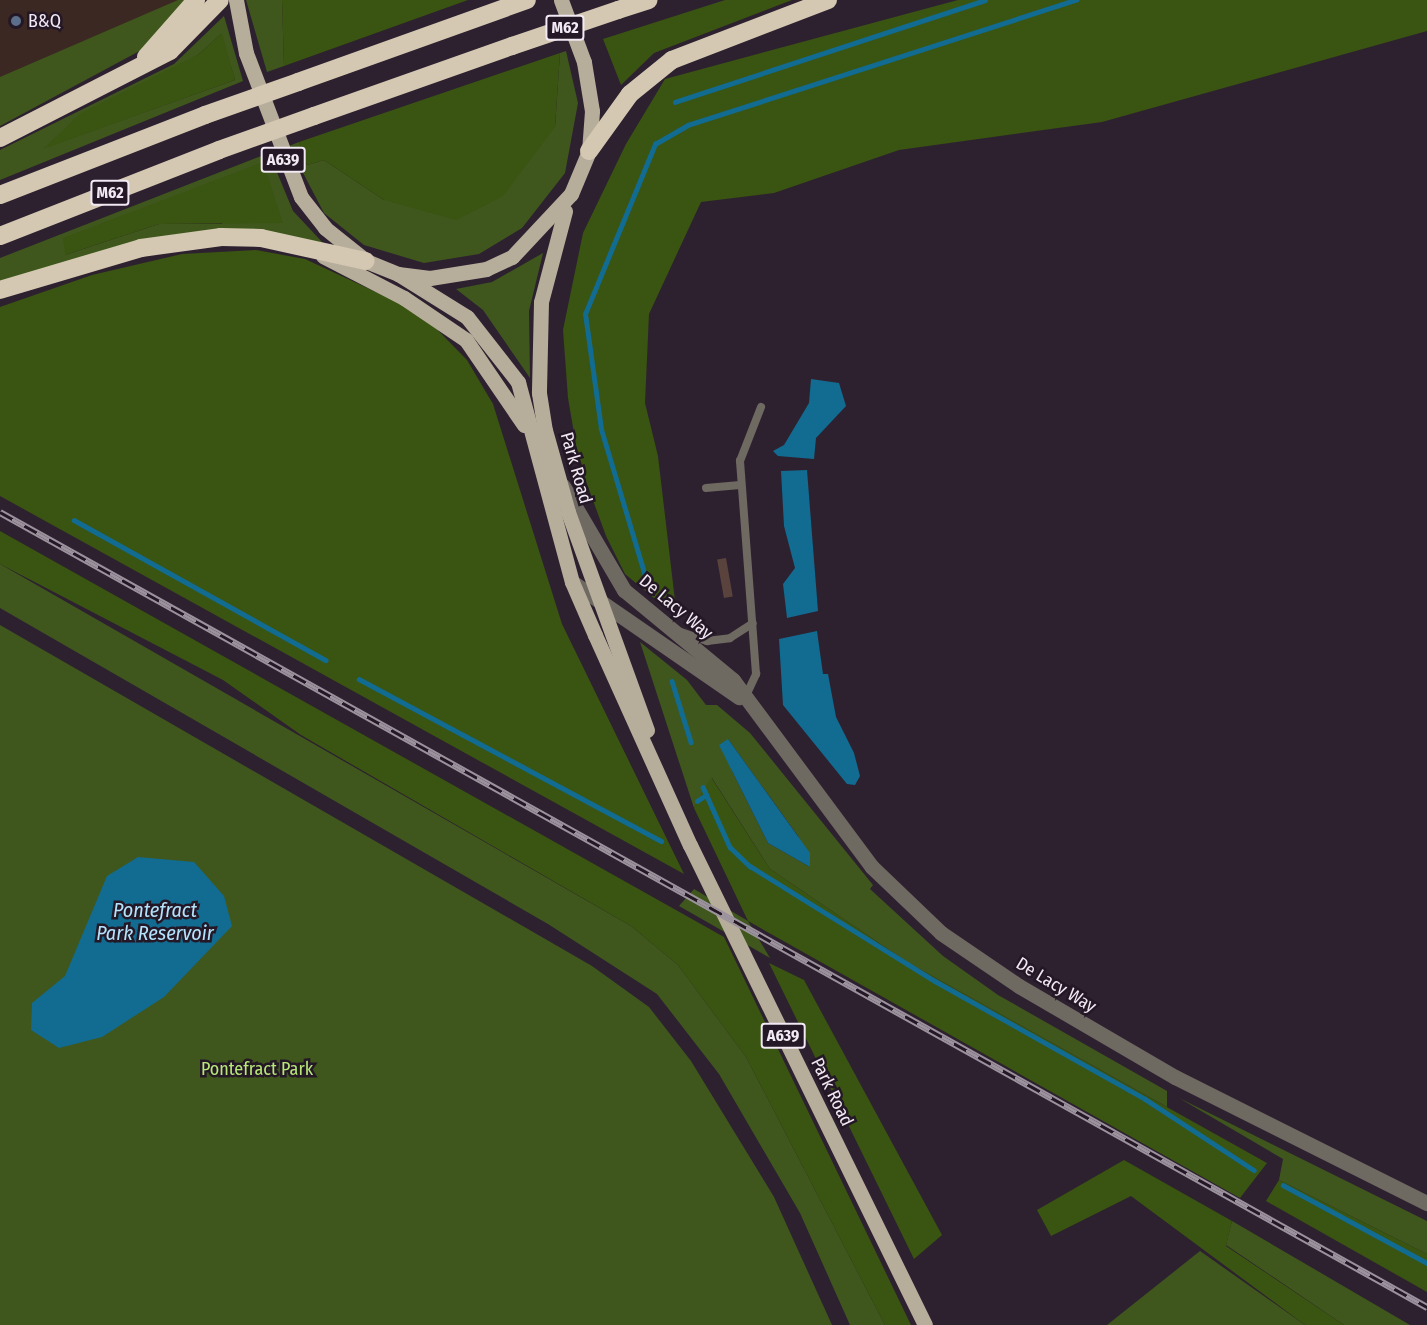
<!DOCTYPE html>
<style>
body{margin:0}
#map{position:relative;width:1427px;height:1325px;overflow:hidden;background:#2d2130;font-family:"Fira Sans Condensed",sans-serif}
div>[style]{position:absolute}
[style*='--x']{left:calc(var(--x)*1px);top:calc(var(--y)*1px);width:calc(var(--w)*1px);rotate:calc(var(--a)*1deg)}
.commercial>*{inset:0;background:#3b2823}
.green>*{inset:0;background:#3f571d}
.forest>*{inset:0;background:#3a5411}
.water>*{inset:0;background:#126b90}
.stream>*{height:4.5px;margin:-2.25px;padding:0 2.25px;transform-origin:2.25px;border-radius:2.25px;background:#126b90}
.building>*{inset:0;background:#59433c;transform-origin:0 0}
.service>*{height:8px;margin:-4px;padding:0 4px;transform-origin:4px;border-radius:4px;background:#6e6961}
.tertiary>*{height:15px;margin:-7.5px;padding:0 7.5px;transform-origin:7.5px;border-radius:7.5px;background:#6e6961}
.primary>*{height:15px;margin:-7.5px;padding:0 7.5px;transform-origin:7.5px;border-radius:7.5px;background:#b7ad9b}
.motorway>*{height:18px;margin:-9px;padding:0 9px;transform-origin:9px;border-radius:9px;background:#d4c8b2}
.rail>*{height:7px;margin-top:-3.5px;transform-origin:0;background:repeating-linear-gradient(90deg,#241726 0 14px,#9c929e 0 28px);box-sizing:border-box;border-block:2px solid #9c929e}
.motorway-bridge>*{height:18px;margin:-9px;padding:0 9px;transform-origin:9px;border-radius:9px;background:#d4c8b2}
.dots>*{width:16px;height:16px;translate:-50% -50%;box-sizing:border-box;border:3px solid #241726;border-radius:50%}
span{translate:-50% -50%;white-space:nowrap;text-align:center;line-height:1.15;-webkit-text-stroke:5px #241726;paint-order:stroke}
.shield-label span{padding:2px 4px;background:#241726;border:2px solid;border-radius:4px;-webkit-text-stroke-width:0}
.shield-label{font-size:16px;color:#f1e9f3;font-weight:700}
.poi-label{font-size:18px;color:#f1e9f3}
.left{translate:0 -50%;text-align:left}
.street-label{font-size:18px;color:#f1e9f3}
.park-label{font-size:18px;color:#b7e878}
.water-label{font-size:20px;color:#b4e3fc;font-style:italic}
</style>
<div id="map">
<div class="commercial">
<i style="clip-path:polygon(0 0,188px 0,0 89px)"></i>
</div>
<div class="green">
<i style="clip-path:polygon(178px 0,193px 0,147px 47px,0 126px,0 77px)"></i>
<i style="clip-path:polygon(246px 0,282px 0,284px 66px,267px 72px)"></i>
<i style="clip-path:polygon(evenodd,224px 16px,243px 81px,0 180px,0 150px,174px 64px,224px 16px,221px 34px,235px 80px,44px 148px,199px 54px,221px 34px)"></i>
<i style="clip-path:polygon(566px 51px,578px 103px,565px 173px,522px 228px,479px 254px,424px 263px,364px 245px,324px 213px,289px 146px,299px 142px,307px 165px,324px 160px,384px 200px,555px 127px,560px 53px)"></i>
<i style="clip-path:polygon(evenodd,269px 153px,293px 211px,324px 244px,241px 231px,0 282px,0 258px,269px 153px,263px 162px,222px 224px,159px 224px,65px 255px,263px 162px)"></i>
<i style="clip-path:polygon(543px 253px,529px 311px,530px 378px,483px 310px,456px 289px,492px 282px)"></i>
<i style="clip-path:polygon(0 564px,631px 926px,678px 965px,746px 1057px,885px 1325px,850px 1325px,800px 1213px,719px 1074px,657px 994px,548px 924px,0 608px)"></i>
<i style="clip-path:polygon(0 625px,592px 966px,649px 1007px,691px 1061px,774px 1197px,832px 1325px,0 1325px)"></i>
<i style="clip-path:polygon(evenodd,640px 642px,687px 680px,706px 705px,717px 705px,750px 733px,873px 885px,870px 889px,943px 956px,998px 995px,1167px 1091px,1167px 1107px,907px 962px,770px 869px,712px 778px,694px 808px,640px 642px,728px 739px,798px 836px,810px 867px,768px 843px,732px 771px,728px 739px)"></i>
<i style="clip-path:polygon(694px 889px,748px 921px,770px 958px,679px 906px)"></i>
<i style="clip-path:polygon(1179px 1098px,1427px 1221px,1427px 1254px,1279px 1180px,1283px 1159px)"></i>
<i style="clip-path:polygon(1232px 1221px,1410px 1325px,1344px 1325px,1226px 1245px)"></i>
<i style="clip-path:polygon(1200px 1251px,1305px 1325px,1107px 1325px)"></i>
</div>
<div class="forest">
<i style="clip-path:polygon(282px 0,468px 0,284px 66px)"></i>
<i style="clip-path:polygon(725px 0,792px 0,654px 53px,621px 85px,603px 39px)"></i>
<i style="clip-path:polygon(958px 0,1427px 0,1427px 31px,1102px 122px,899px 150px,774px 193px,701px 202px,649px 314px,645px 403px,658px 456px,676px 609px,660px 603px,625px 574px,606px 536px,579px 462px,568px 398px,563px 330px,583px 233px,626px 144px,665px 79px)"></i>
<i style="clip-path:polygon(222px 33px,235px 80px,43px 149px,81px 113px,199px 54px)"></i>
<i style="clip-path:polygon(560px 53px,555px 127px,503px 196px,456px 220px,384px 200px,324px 160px,307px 165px,299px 142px)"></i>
<i style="clip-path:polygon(263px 162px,283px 223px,159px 224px,65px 255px,63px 238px)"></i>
<i style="clip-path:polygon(256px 250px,305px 259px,421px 313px,467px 360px,493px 404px,562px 624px,684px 874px,0 496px,0 307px,92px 275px,182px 254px)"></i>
<i style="clip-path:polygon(0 531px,724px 937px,911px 1325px,885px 1325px,746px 1057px,678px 965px,631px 926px,301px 735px,223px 680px,0 564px)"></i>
<i style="clip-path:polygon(711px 777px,770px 869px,907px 962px,1267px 1163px,1240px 1198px,748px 921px,694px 808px)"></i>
<i style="clip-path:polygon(769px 963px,804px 980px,942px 1235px,914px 1259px)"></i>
<i style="clip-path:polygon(1124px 1160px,1232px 1221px,1226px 1246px,1344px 1325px,1305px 1325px,1131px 1196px,1051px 1236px,1037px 1210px)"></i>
<i style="clip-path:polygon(1279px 1180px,1427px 1254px,1427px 1292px,1266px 1201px)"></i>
</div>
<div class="water">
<i style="clip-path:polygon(811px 379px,839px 383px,846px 406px,816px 438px,814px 459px,778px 456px,773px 451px,784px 445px,809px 403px)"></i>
<i style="clip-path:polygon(807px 470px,818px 611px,787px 618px,783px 584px,795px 568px,784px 526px,781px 471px)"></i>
<i style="clip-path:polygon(817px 631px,823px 674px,828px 674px,836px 717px,854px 753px,860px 776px,855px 785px,847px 784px,783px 705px,779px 639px)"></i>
<i style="clip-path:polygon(728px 739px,810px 853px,810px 867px,768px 843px,719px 745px)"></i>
<i style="clip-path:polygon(138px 857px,194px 862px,224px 896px,232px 926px,164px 997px,102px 1037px,59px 1048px,31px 1030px,32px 1003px,65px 976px,107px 876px)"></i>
</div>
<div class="stream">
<i style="--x:675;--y:102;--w:326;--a:-18.2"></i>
<i style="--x:74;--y:520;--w:288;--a:29.1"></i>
<i style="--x:648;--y:586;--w:164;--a:-106.7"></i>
<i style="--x:601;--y:429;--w:116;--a:-97.9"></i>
<i style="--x:585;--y:314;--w:184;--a:-67.6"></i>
<i style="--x:655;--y:144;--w:38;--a:-30"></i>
<i style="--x:688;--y:125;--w:408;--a:-17.9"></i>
<i style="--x:359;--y:679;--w:343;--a:28.2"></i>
<i style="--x:672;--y:681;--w:64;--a:72.7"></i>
<i style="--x:703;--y:787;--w:66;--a:65.8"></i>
<i style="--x:730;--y:847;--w:28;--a:44"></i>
<i style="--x:750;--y:866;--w:218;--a:31.9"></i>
<i style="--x:935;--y:981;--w:241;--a:29.3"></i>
<i style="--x:1145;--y:1099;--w:130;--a:33.1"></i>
<i style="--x:697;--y:801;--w:11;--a:-34"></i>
<i style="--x:1283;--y:1185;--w:164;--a:28.4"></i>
</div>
<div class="building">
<i style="left:726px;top:558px;width:39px;height:9px;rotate:80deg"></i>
</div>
<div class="service">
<i style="--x:706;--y:488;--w:34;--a:-5"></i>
<i style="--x:681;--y:632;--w:28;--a:19"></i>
<i style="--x:707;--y:641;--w:23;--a:-7"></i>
<i style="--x:730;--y:638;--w:27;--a:-33"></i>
<i style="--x:744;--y:700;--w:29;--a:-65"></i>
<i style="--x:756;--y:674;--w:214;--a:-94.3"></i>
<i style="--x:740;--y:461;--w:58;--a:-68.7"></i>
</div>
<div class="tertiary">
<i style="--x:563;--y:486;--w:121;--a:59.6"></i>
<i style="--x:624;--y:590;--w:141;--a:39.5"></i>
<i style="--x:733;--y:680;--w:233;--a:53.4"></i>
<i style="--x:872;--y:867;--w:95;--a:43.7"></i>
<i style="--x:941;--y:933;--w:94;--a:34.2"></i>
<i style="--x:1019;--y:986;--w:181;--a:30.3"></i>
<i style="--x:1175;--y:1077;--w:282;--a:26.6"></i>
<i style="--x:572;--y:582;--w:203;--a:34.6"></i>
</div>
<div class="primary">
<i style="--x:236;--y:0;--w:54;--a:79.3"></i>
<i style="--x:246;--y:53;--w:154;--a:69.1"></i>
<i style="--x:301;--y:197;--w:39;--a:52"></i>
<i style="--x:325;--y:228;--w:53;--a:38.8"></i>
<i style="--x:366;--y:261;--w:35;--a:22"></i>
<i style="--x:398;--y:274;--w:32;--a:7"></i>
<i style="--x:430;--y:278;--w:57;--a:-9.1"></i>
<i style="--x:486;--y:269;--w:29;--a:-25"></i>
<i style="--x:512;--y:257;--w:86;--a:-46.9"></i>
<i style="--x:571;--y:194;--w:47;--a:-67.3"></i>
<i style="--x:589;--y:151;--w:40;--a:-85.7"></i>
<i style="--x:592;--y:111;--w:50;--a:-99.3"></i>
<i style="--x:584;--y:62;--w:66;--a:-110.4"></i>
<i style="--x:565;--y:211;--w:94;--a:104.8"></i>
<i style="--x:541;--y:302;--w:91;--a:91.3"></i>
<i style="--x:539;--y:393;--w:37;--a:81"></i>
<i style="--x:545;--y:430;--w:85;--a:74.3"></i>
<i style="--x:568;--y:512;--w:232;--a:70.1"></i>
<i style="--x:323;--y:256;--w:91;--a:27.4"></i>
<i style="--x:404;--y:298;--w:75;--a:34.1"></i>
<i style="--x:466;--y:340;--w:103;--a:55.7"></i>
<i style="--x:398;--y:274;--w:81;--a:31.9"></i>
<i style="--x:467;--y:317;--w:83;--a:51.9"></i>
<i style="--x:518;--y:382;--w:207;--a:74.9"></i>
<i style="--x:572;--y:582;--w:58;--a:66.5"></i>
<i style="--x:595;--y:635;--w:230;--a:65.7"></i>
<i style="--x:690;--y:845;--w:534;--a:63.91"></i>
</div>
<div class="motorway">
<i style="--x:618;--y:10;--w:32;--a:-18"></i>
<i style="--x:146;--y:57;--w:76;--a:-48.7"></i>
<i style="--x:298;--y:82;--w:243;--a:-19.7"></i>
<i style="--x:314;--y:116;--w:210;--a:-19.5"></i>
<i style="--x:0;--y:138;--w:191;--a:-27.1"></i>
<i style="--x:170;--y:51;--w:71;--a:-45.6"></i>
<i style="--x:589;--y:151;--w:70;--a:-54.3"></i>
<i style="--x:630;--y:94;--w:54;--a:-39"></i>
<i style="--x:672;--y:60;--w:167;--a:-21"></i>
<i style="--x:0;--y:195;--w:220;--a:-21.3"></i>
<i style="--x:0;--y:236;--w:235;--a:-21.4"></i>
<i style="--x:0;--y:290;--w:147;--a:-16.6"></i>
<i style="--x:141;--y:248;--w:81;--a:-7.8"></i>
<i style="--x:221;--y:237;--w:40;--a:1.4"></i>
<i style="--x:261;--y:238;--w:107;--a:12.4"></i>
</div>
<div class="rail">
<i style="--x:0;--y:512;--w:1634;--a:29.12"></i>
</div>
<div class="motorway-bridge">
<i style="--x:512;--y:46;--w:112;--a:-18.8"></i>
<i style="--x:205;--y:115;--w:99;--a:-19.5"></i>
<i style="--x:219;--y:150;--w:101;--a:-19.7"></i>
</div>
<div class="dots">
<i style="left:16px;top:21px;background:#5c6f8a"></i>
</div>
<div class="shield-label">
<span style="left:565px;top:28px">M62</span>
<span style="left:283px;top:160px">A639</span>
<span style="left:110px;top:193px">M62</span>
<span style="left:783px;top:1036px">A639</span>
</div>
<div class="poi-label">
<span class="left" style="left:28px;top:21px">B&amp;Q</span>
</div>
<div class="street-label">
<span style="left:576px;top:468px;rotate:74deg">Park Road</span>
<span style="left:676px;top:607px;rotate:40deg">De Lacy Way</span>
<span style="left:1056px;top:985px;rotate:31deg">De Lacy Way</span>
<span style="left:832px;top:1092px;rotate:64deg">Park Road</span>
</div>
<div class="park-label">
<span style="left:257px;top:1069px">Pontefract Park</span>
</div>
<div class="water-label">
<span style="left:155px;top:922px">Pontefract<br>Park Reservoir</span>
</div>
</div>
